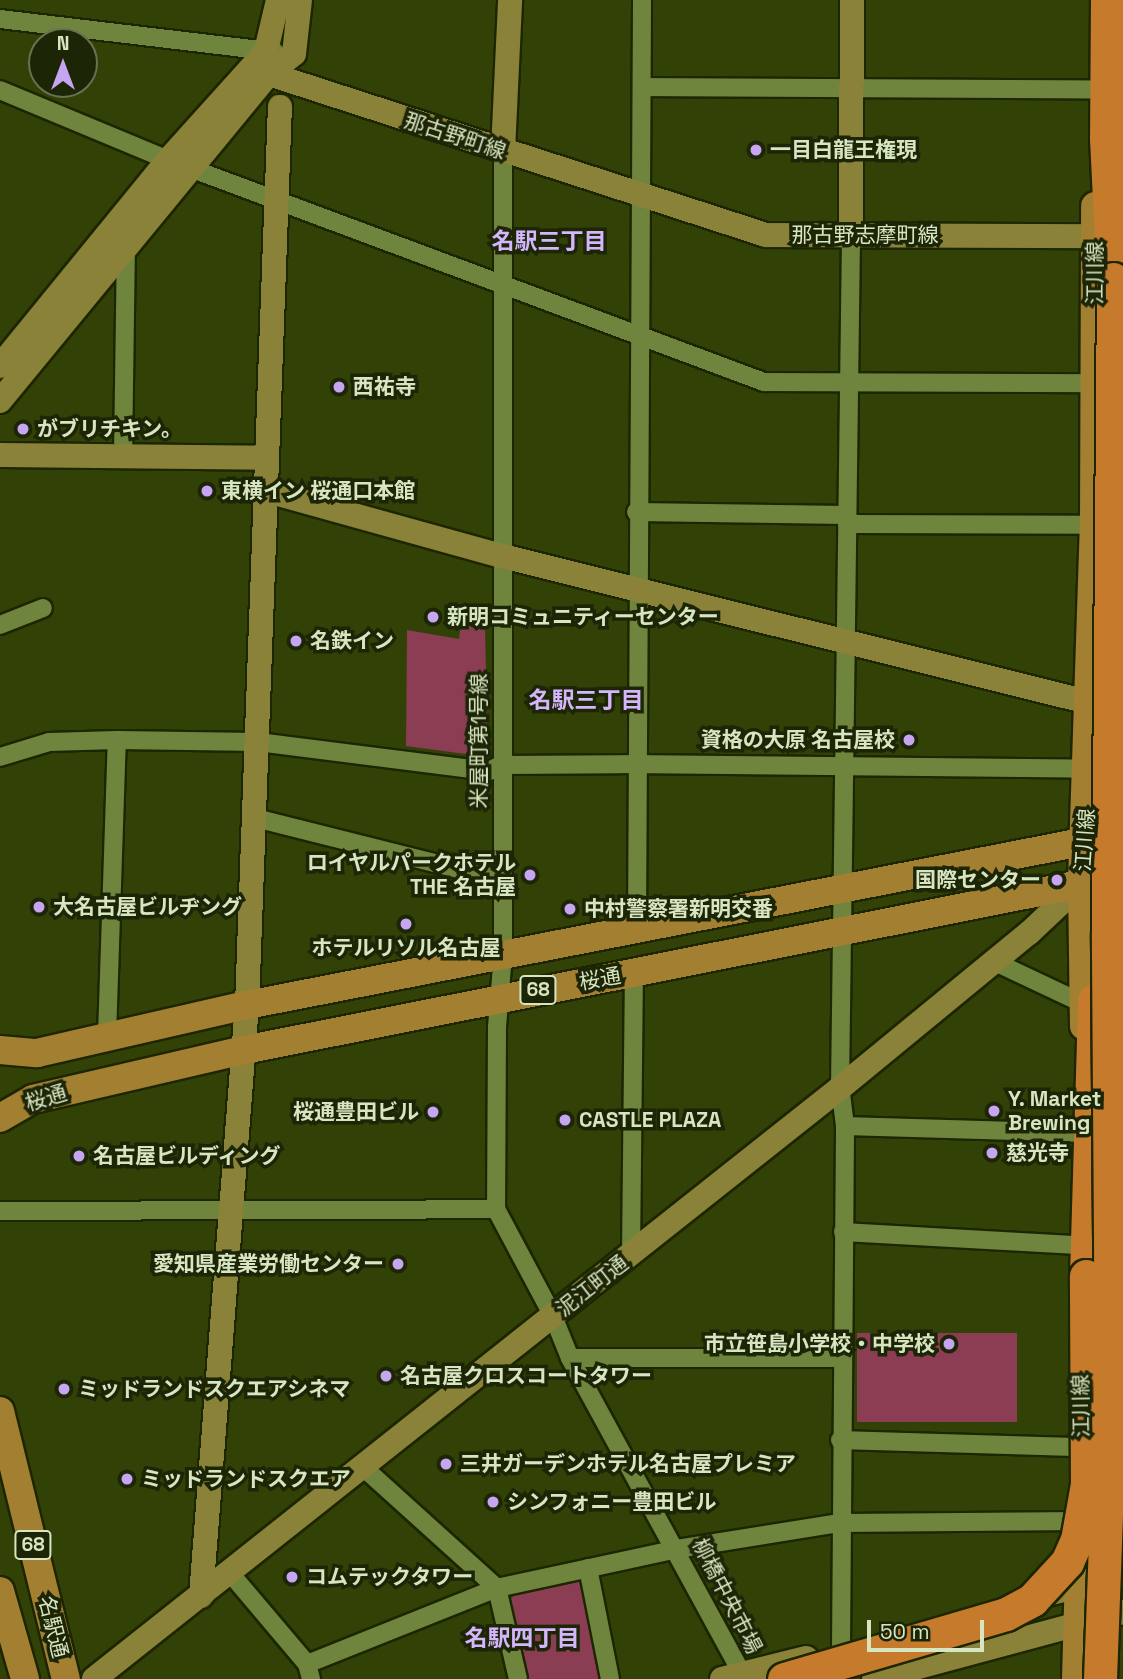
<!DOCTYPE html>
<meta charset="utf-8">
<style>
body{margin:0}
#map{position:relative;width:1123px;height:1679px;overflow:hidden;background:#324106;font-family:"Space Grotesk","Noto Sans JP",sans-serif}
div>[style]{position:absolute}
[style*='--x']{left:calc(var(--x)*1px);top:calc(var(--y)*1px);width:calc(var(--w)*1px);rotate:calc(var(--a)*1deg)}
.green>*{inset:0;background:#8a3d53;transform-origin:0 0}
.roads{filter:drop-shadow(2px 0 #1c2600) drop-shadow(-2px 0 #1c2600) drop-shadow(0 2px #1c2600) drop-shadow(0 -2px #1c2600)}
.street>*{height:18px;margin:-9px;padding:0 9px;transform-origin:9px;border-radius:9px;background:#6f853d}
.secondary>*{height:24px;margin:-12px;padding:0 12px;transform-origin:12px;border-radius:12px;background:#898238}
.primary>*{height:28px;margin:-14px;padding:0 14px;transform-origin:14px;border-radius:14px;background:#a37f32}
.highway>*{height:33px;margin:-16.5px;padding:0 16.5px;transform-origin:16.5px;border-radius:16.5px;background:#c57b2b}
.bridges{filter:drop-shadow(2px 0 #1c2600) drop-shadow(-2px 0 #1c2600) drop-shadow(0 2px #1c2600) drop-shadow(0 -2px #1c2600)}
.highway-bridge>*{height:33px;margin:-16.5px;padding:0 16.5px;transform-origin:16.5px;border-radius:16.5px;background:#c57b2b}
.dots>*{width:19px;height:19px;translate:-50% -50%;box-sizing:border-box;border:4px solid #1d2507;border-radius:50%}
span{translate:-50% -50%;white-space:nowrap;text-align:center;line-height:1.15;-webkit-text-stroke:7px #1d2507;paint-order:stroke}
.shield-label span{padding:2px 5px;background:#1d2507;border:2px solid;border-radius:5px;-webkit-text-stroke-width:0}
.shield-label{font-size:19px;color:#d8e5c1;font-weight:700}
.street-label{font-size:21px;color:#d8e5c1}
.poi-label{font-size:21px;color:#d8e5c1;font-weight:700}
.left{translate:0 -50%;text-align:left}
.right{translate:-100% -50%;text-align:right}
.neighbourhood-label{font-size:23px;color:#d3b6fb;font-weight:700}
.north{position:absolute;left:28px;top:28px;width:70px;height:70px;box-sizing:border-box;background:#1d2507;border:2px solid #687251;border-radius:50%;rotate:0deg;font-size:19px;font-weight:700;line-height:28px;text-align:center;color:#d8e5c1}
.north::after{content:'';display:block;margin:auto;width:24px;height:32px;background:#c6a6f0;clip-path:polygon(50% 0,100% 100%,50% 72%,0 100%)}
.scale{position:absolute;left:867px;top:1620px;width:117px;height:32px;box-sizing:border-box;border:4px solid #d8e5c1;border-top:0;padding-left:9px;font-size:21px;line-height:24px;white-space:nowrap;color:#d8e5c1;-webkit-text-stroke:5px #1d2507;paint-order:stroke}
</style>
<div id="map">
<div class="green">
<i style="clip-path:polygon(461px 624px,485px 630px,488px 757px,406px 746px,407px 630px,459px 639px)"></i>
<i style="left:857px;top:1333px;width:160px;height:89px"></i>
<i style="clip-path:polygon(578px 1580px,584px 1584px,604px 1679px,527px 1679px,510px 1600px,515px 1594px)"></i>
</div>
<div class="roads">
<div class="street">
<i style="--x:0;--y:19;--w:277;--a:6.8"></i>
<i style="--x:642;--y:87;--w:452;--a:0.3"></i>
<i style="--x:0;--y:90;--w:182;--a:22.6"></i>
<i style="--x:503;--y:151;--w:803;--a:90"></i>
<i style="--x:503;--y:954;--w:73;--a:94.7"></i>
<i style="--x:497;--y:1027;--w:182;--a:90.3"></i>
<i style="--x:496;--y:1209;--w:121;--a:62"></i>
<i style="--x:553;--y:1316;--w:45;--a:68"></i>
<i style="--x:570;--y:1358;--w:366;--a:61.4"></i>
<i style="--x:190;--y:168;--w:613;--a:20.45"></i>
<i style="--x:764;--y:382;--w:330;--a:0.2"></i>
<i style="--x:123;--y:456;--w:207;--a:-89.2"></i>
<i style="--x:636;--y:512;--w:211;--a:0.8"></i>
<i style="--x:847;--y:524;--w:247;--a:0.2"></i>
<i style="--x:0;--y:625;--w:46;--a:-21.6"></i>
<i style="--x:0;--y:757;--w:51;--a:-17"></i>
<i style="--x:49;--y:742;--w:68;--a:-1.7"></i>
<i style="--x:117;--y:740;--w:141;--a:0.8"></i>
<i style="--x:258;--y:742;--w:233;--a:7.2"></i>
<i style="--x:489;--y:771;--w:13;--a:-27"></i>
<i style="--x:501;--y:765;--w:135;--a:-0.4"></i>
<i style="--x:636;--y:764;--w:453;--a:0.6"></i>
<i style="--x:255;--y:818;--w:255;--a:14.1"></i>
<i style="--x:637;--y:928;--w:928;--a:-89.69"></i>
<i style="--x:995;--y:962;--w:98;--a:25.3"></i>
<i style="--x:107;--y:1036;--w:296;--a:-88.1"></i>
<i style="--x:845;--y:1126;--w:239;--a:1.7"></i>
<i style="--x:0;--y:1211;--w:496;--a:-0.2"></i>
<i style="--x:843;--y:1232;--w:235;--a:3.2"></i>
<i style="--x:631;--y:1255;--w:282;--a:-89.4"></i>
<i style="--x:570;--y:1358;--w:270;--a:0"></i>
<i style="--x:840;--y:1440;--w:242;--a:1.7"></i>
<i style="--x:363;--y:1467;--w:181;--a:42.1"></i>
<i style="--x:497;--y:1588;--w:93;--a:77"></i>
<i style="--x:588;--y:1568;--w:113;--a:78.8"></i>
<i style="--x:231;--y:1574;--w:118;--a:49.8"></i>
<i style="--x:307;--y:1664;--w:16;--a:75"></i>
<i style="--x:841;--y:1650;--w:524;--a:-89.56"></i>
<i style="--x:845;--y:1126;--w:38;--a:-97"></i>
<i style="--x:840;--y:1088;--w:853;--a:-89.26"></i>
<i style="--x:307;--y:1664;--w:205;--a:-21.8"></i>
<i style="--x:497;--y:1588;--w:184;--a:-12.2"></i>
<i style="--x:677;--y:1549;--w:165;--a:-9.1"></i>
<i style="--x:840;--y:1523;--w:241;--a:-0.5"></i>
</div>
<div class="secondary">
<i style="--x:269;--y:74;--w:522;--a:17.95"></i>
<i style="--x:766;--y:235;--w:329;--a:0.2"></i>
<i style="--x:503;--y:151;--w:151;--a:-87.3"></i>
<i style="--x:851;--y:235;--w:235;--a:-89.8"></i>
<i style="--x:0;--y:366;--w:266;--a:-50.8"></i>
<i style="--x:168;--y:160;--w:147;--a:-48"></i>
<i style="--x:266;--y:51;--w:52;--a:-76.8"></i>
<i style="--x:0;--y:401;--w:423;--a:-50.6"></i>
<i style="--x:269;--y:74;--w:32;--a:-39"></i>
<i style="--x:294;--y:54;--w:54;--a:-83.7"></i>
<i style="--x:0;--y:455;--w:267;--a:0.6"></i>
<i style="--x:267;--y:491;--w:244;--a:15.5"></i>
<i style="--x:502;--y:556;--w:608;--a:13.99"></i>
<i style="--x:201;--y:1596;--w:593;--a:-85.55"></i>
<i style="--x:247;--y:1005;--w:899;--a:-87.9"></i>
<i style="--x:1031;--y:1598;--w:95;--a:-14"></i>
<i style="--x:94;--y:1679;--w:952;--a:-38.39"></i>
<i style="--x:840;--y:1088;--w:244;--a:-39.4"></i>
<i style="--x:1029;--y:933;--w:73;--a:-43.3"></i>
<i style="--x:722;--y:1679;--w:87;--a:-14"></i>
<i style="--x:874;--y:1679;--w:258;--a:-15.1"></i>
</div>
<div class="primary">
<i style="--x:1084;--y:1026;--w:143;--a:-90.8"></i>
<i style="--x:1082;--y:883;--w:358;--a:-88.1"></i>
<i style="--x:1094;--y:525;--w:319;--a:-89.8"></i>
<i style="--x:0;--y:1050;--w:37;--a:5"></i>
<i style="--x:37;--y:1053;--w:215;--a:-12.9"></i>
<i style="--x:247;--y:1005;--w:871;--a:-11.05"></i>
<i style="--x:0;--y:1118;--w:38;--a:-30"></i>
<i style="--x:33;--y:1099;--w:217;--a:-13.1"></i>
<i style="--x:244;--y:1050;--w:873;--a:-11.23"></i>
<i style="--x:0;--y:1411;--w:276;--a:76.2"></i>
<i style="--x:0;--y:1591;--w:91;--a:74.1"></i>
<i style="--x:1076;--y:1679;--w:144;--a:-88.4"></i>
</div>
<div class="highway">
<i style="--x:1107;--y:0;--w:138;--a:90.4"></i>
<i style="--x:1106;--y:138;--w:141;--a:87.2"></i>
<i style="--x:1086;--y:1276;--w:276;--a:-88.3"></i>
</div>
</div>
<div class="bridges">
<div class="highway-bridge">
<i style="--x:784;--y:1679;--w:231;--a:-16.3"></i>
<i style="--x:1006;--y:1614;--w:30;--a:-28"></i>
<i style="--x:1032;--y:1600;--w:52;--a:-47.4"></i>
<i style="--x:1067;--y:1562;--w:24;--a:-66"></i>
<i style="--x:1077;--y:1540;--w:57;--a:-79.9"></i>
<i style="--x:1087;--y:1484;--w:208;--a:-90.3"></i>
<i style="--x:1100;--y:1679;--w:296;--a:-87.9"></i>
<i style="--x:1111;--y:1383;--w:450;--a:-90.4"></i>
<i style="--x:1108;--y:933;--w:654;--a:-89.56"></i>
</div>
</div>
<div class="dots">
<i style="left:756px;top:150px;background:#c6a6f0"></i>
<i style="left:339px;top:387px;background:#c6a6f0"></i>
<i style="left:23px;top:429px;background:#c6a6f0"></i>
<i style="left:207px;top:491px;background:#c6a6f0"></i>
<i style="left:433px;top:617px;background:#c6a6f0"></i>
<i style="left:296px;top:641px;background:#c6a6f0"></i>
<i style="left:909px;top:740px;background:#c6a6f0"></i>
<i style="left:530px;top:875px;background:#c6a6f0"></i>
<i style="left:1057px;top:880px;background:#c6a6f0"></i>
<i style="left:39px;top:907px;background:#c6a6f0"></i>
<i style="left:570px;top:909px;background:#c6a6f0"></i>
<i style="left:406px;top:924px;background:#c6a6f0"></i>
<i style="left:994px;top:1111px;background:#c6a6f0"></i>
<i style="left:433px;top:1112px;background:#c6a6f0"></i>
<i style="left:565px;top:1120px;background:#c6a6f0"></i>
<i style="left:992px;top:1153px;background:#c6a6f0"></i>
<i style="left:79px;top:1156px;background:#c6a6f0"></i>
<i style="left:398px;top:1264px;background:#c6a6f0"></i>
<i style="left:949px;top:1344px;background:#c6a6f0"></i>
<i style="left:386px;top:1376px;background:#c6a6f0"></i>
<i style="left:64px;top:1389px;background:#c6a6f0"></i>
<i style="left:446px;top:1464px;background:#c6a6f0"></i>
<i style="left:127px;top:1479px;background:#c6a6f0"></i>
<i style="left:493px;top:1502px;background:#c6a6f0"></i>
<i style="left:292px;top:1577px;background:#c6a6f0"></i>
</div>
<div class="shield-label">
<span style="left:538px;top:990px">68</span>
<span style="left:33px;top:1545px">68</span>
</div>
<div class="street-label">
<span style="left:455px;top:136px;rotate:18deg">那古野町線</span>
<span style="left:865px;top:235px">那古野志摩町線</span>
<span style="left:1095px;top:273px;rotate:-90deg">江川線</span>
<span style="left:479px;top:741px;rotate:-90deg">米屋町第1号線</span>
<span style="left:1085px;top:840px;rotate:-86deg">江川線</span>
<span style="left:600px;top:979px;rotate:-10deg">桜通</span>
<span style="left:46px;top:1098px;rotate:-17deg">桜通</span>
<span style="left:592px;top:1286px;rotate:-38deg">泥江町通</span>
<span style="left:1081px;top:1406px;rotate:-91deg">江川線</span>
<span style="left:727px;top:1596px;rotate:63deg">柳橋中央市場</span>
<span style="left:53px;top:1627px;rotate:76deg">名駅通</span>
</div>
<div class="poi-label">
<span class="left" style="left:770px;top:150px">一目白龍王権現</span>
<span class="left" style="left:353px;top:387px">西祐寺</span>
<span class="left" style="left:37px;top:429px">がブリチキン。</span>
<span class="left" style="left:221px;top:491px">東横イン 桜通口本館</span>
<span class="left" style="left:447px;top:617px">新明コミュニティーセンター</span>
<span class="left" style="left:310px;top:641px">名鉄イン</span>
<span class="right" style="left:895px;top:740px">資格の大原 名古屋校</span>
<span class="right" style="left:516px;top:875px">ロイヤルパークホテル<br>THE 名古屋</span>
<span class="right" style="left:1041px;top:880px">国際センター</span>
<span class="left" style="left:53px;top:907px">大名古屋ビルヂング</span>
<span class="left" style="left:584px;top:909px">中村警察署新明交番</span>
<span style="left:406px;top:948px">ホテルリソル名古屋</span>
<span class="left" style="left:1008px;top:1111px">Y. Market<br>Brewing</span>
<span class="right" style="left:419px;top:1112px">桜通豊田ビル</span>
<span class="left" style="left:579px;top:1120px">CASTLE PLAZA</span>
<span class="left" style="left:1006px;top:1153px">慈光寺</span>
<span class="left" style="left:93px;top:1156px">名古屋ビルディング</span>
<span class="right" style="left:384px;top:1264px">愛知県産業労働センター</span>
<span class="right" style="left:935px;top:1344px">市立笹島小学校・中学校</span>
<span class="left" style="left:400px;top:1376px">名古屋クロスコートタワー</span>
<span class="left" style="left:78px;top:1389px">ミッドランドスクエアシネマ</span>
<span class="left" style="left:460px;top:1464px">三井ガーデンホテル名古屋プレミア</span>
<span class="left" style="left:141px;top:1479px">ミッドランドスクエア</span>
<span class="left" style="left:507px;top:1502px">シンフォニー豊田ビル</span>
<span class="left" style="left:306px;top:1577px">コムテックタワー</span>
</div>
<div class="neighbourhood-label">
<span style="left:549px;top:241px">名駅三丁目</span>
<span style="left:586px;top:700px">名駅三丁目</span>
<span style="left:522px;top:1638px">名駅四丁目</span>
</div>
<div class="north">N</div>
<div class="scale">50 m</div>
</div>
